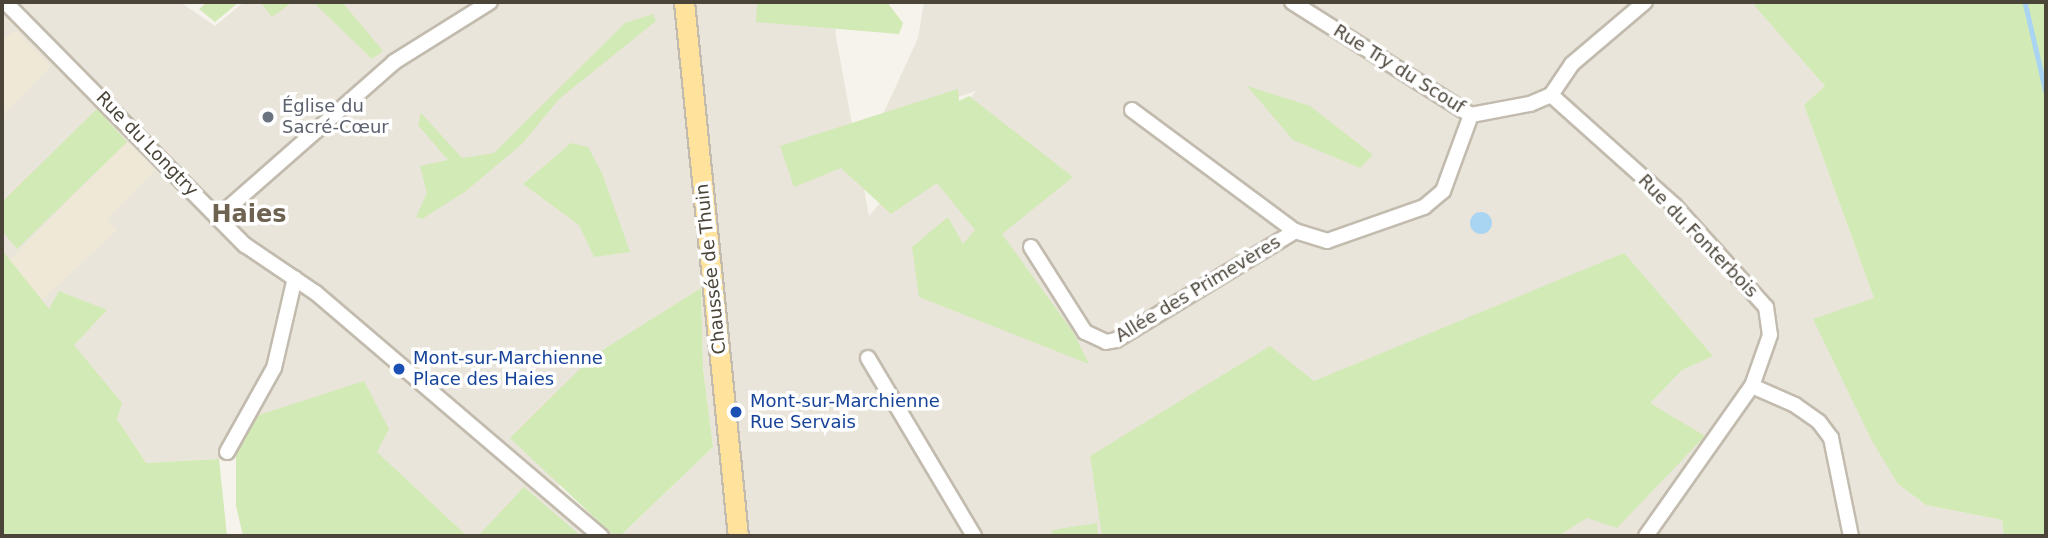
<!DOCTYPE html>
<meta charset="utf-8">
<style>
body{margin:0}
#map{position:relative;width:2048px;height:538px;overflow:hidden;background:#f6f3ec;font-family:"DejaVu Sans",sans-serif}
div>[style]{position:absolute}
[style*='--x']{left:calc(var(--x)*1px);top:calc(var(--y)*1px);width:calc(var(--w)*1px);rotate:calc(var(--a)*1deg)}
.residential>*{inset:0;background:#eae5da}
.education>*{inset:0;background:#efe8d6}
.green>*{inset:0;background:#d2eab5}
.water>*{inset:0;background:#a9d4f2}
.round{border-radius:50%}
.stream>*{height:4.5px;margin:-2.25px;padding:0 2.25px;transform-origin:2.25px;border-radius:2.25px;background:#a9d4f2}
.roads{filter:drop-shadow(2px 0 #c2bbae) drop-shadow(-2px 0 #c2bbae) drop-shadow(0 2px #c2bbae) drop-shadow(0 -2px #c2bbae)}
.minor>*{height:14px;margin:-7px;padding:0 7px;transform-origin:7px;border-radius:7px;background:#fff}
.major>*{height:19px;margin:-9.5px;padding:0 9.5px;transform-origin:9.5px;border-radius:9.5px;background:#ffe39c}
.dots>*{width:19px;height:19px;translate:-50% -50%;box-sizing:border-box;border:4px solid #fff;border-radius:50%}
span{translate:-50% -50%;white-space:nowrap;text-align:center;line-height:1.15;-webkit-text-stroke:7px #fff;paint-order:stroke}
.street-label{font-size:18px;color:#4b4439}
.worship-label{font-size:18px;color:#5b616d}
.left{translate:0 -50%;text-align:left}
.transit-label{font-size:18px;color:#164399}
.district-label{font-size:24px;color:#6e6250;font-weight:700}
.frame{position:absolute;inset:0;border:4px solid #4b4439;pointer-events:none}
</style>
<div id="map">
<div class="residential">
<i style="clip-path:polygon(2px 2px,180px 2px,215px 26px,244px 2px,834px 2px,836px 37px,869px 216px,976px 91px,879px 123px,918px 38px,924px 2px,1759px 2px,1755px 5px,1825px 86px,1804px 105px,1874px 298px,1814px 320px,1898px 484px,1926px 505px,2002px 520px,2004px 536px,620px 536px,713px 447px,703px 368px,701px 289px,593px 356px,570px 381px,559px 487px,614px 536px,581px 536px,524px 488px,478px 536px,467px 536px,376px 452px,246px 426px,236px 453px,219px 459px,146px 463px,117px 419px,2px 278px)"></i>
</div>
<div class="education">
<i style="clip-path:polygon(15px 30px,51px 66px,2px 116px,2px 41px)"></i>
<i style="clip-path:polygon(127px 142px,155px 170px,107px 219px,117px 230px,42px 300px,9px 260px)"></i>
</div>
<div class="green">
<i style="clip-path:polygon(207px 2px,239px 2px,215px 22px,199px 9px)"></i>
<i style="clip-path:polygon(260px 2px,293px 2px,272px 17px)"></i>
<i style="clip-path:polygon(313px 2px,342px 2px,383px 51px,372px 59px)"></i>
<i style="clip-path:polygon(757px 2px,887px 2px,903px 23px,899px 34px,756px 22px)"></i>
<i style="clip-path:polygon(1759px 2px,2046px 2px,2046px 536px,2004px 536px,2002px 520px,1926px 505px,1898px 484px,1872px 441px,1813px 319px,1874px 298px,1804px 105px,1825px 86px,1754px 5px)"></i>
<i style="clip-path:polygon(653px 14px,656px 21px,559px 99px,522px 144px,466px 191px,422px 219px,416px 217px,427px 193px,420px 166px,448px 160px,418px 125px,421px 113px,462px 158px,494px 153px,625px 23px)"></i>
<i style="clip-path:polygon(1247px 86px,1310px 106px,1373px 155px,1360px 168px,1293px 140px)"></i>
<i style="clip-path:polygon(958px 89px,959px 101px,969px 96px,1073px 177px,1002px 234px,1073px 332px,1089px 364px,919px 297px,912px 247px,948px 217px,963px 244px,975px 230px,937px 183px,891px 214px,841px 168px,794px 187px,780px 146px)"></i>
<i style="clip-path:polygon(97px 109px,127px 142px,17px 249px,2px 231px,2px 202px)"></i>
<i style="clip-path:polygon(571px 143px,588px 147px,602px 173px,630px 252px,594px 257px,579px 225px,523px 184px)"></i>
<i style="clip-path:polygon(2px 250px,49px 309px,59px 291px,107px 310px,74px 345px,122px 403px,117px 419px,146px 463px,219px 459px,227px 536px,2px 536px)"></i>
<i style="clip-path:polygon(1624px 253px,1713px 356px,1682px 370px,1650px 403px,1705px 436px,1617px 528px,1587px 518px,1558px 536px,1102px 536px,1090px 456px,1270px 346px,1314px 381px)"></i>
<i style="clip-path:polygon(701px 288px,703px 368px,713px 447px,620px 536px,614px 536px,510px 438px,593px 356px)"></i>
<i style="clip-path:polygon(364px 381px,389px 429px,377px 452px,467px 536px,243px 536px,236px 506px,236px 453px,246px 426px,259px 415px)"></i>
<i style="clip-path:polygon(524px 487px,581px 536px,478px 536px)"></i>
<i style="clip-path:polygon(1097px 523px,1098px 536px,1051px 536px,1052px 530px)"></i>
</div>
<div class="water">
<i class="round" style="left:1470px;top:212px;width:22px;height:22px"></i>
</div>
<div class="stream">
<i style="--x:2025;--y:2;--w:92;--a:76.9"></i>
</div>
<div class="roads">
<div class="minor">
<i style="--x:5;--y:2;--w:342;--a:45.4"></i>
<i style="--x:245;--y:245;--w:86;--a:34.1"></i>
<i style="--x:316;--y:293;--w:375;--a:40.5"></i>
<i style="--x:1292;--y:2;--w:212;--a:32.3"></i>
<i style="--x:1471;--y:115;--w:60;--a:-10.6"></i>
<i style="--x:1530;--y:104;--w:23;--a:-23"></i>
<i style="--x:1645;--y:2;--w:96;--a:139.7"></i>
<i style="--x:1572;--y:64;--w:37;--a:124"></i>
<i style="--x:1551;--y:95;--w:165;--a:41.8"></i>
<i style="--x:1674;--y:205;--w:137;--a:48"></i>
<i style="--x:1766;--y:307;--w:28;--a:82"></i>
<i style="--x:1770;--y:335;--w:54;--a:109.4"></i>
<i style="--x:1752;--y:386;--w:47;--a:23.8"></i>
<i style="--x:1795;--y:405;--w:29;--a:35"></i>
<i style="--x:1819;--y:422;--w:20;--a:53"></i>
<i style="--x:1831;--y:438;--w:100;--a:78.5"></i>
<i style="--x:1132;--y:110;--w:203;--a:36.6"></i>
<i style="--x:1295;--y:231;--w:34;--a:17"></i>
<i style="--x:1327;--y:241;--w:103;--a:-19.3"></i>
<i style="--x:1424;--y:207;--w:25;--a:-40"></i>
<i style="--x:1443;--y:191;--w:81;--a:-69.8"></i>
<i style="--x:219;--y:216;--w:233;--a:-41.3"></i>
<i style="--x:394;--y:62;--w:113;--a:-32"></i>
<i style="--x:1031;--y:247;--w:101;--a:57.6"></i>
<i style="--x:1085;--y:332;--w:23;--a:25"></i>
<i style="--x:1106;--y:342;--w:10;--a:-11"></i>
<i style="--x:1116;--y:340;--w:210;--a:-31.3"></i>
<i style="--x:868;--y:358;--w:207;--a:59.2"></i>
<i style="--x:227;--y:452;--w:96;--a:-60.8"></i>
<i style="--x:274;--y:368;--w:92;--a:-76.9"></i>
<i style="--x:1646;--y:536;--w:184;--a:-54.8"></i>
</div>
<div class="major">
<i style="--x:684;--y:2;--w:537;--a:84.23"></i>
</div>
</div>
<div class="dots">
<i style="left:268px;top:117px;background:#6b7280"></i>
<i style="left:399px;top:369px;background:#1a4fb4"></i>
<i style="left:736px;top:412px;background:#1a4fb4"></i>
</div>
<div class="street-label">
<span style="left:1399px;top:69px;rotate:32deg">Rue Try du Scouf</span>
<span style="left:147px;top:144px;rotate:46deg">Rue du Longtry</span>
<span style="left:1698px;top:236px;rotate:46deg">Rue du Fonterbois</span>
<span style="left:711px;top:269px;rotate:-96deg">Chaussée de Thuin</span>
<span style="left:1198px;top:289px;rotate:-31deg">Allée des Primevères</span>
</div>
<div class="worship-label">
<span class="left" style="left:282px;top:117px">Église du<br>Sacré-Cœur</span>
</div>
<div class="transit-label">
<span class="left" style="left:413px;top:369px">Mont-sur-Marchienne<br>Place des Haies</span>
<span class="left" style="left:750px;top:412px">Mont-sur-Marchienne<br>Rue Servais</span>
</div>
<div class="district-label">
<span style="left:249px;top:215px">Haies</span>
</div>
<div class="frame"></div>
</div>
